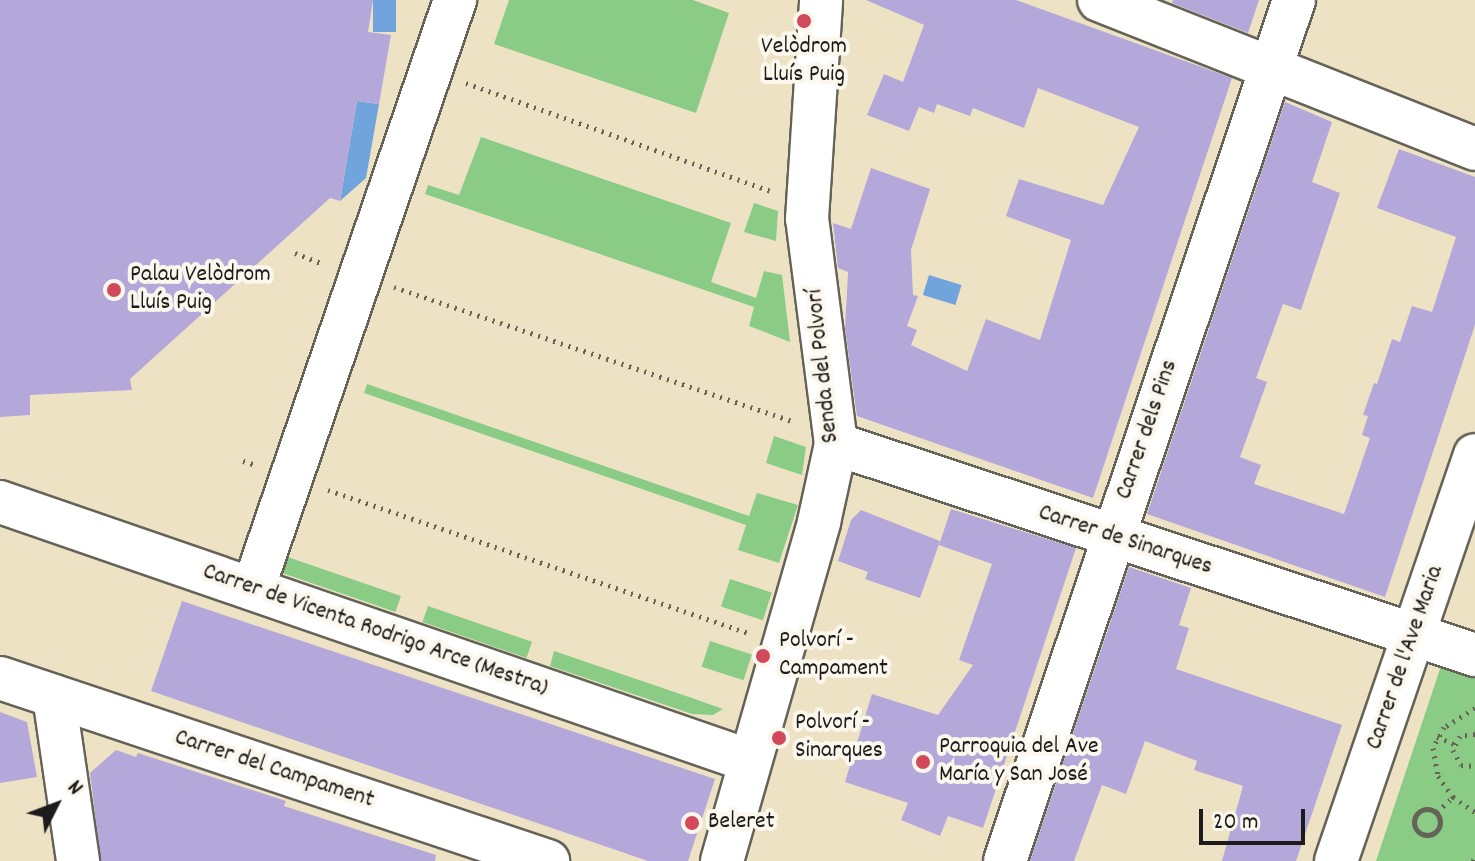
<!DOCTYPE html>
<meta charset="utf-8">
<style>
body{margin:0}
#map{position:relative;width:1475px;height:861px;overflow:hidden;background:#ede3c4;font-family:Dekko,sans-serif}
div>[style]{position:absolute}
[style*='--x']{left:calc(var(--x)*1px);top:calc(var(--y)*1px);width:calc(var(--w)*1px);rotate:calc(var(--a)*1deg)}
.green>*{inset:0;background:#8acc85;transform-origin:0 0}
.water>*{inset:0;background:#71a3dc;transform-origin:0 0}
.building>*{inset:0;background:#b4a8da}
.path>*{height:5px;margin-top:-2.5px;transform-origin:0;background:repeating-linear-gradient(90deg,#656257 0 2px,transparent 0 8px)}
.path>.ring{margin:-2.5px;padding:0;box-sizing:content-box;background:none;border:5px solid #656257;border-radius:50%}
.roads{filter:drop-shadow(2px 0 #656257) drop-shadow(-2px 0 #656257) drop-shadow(0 2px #656257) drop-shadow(0 -2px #656257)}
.minor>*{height:42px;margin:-21px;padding:0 21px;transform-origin:21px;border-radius:21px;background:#fff}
.dots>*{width:22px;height:22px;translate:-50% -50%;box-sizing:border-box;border:4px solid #fbf7ec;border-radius:50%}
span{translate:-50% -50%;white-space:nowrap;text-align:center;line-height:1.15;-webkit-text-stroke:8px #fbf7ec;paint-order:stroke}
.poi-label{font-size:24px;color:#1c1c1c}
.left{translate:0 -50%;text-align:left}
.street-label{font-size:24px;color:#1c1c1c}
.north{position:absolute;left:16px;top:765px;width:80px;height:80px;-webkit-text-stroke:6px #fbf7ec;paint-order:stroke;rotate:48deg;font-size:22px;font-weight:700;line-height:32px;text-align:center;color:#1c1c1c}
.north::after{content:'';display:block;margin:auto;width:28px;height:36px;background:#1c1c1c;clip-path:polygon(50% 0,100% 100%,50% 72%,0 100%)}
.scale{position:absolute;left:1199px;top:809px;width:106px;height:36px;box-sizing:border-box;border:4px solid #1c1c1c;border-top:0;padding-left:10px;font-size:24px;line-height:28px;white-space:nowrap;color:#1c1c1c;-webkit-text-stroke:6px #fbf7ec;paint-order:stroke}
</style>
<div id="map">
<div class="green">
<i style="clip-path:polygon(509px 0,693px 0,729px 13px,696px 113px,494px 44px)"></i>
<i style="clip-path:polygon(481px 137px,731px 223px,711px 282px,756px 298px,764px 271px,782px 275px,790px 342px,749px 326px,754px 307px,425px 194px,428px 185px,459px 195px)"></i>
<i style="clip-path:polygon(754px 203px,778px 211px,776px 241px,744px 232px)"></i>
<i style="clip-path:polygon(367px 384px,749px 516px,757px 493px,798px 505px,779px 563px,738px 550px,746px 525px,364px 393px)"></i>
<i style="clip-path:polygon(774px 436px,806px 447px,802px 475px,766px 463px)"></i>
<i style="left:279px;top:554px;width:129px;height:17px;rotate:19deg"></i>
<i style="left:730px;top:579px;width:44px;height:29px;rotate:18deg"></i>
<i style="left:428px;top:606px;width:110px;height:17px;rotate:19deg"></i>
<i style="left:710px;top:641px;width:44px;height:27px;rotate:18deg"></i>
<i style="clip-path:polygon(554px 651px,692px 698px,723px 709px,713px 715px,692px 714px,550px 666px)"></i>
<i style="clip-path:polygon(1443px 660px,1475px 672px,1475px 861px,1376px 861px)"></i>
</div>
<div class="water">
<i style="left:373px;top:0;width:23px;height:32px"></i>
<i style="clip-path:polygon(357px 101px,379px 104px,366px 178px,340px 201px)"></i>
<i style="left:929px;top:275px;width:34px;height:21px;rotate:17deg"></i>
</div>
<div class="building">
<i style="clip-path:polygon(0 0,373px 0,368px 32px,391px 35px,379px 104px,357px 101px,340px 201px,330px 198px,130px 379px,132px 390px,30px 395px,30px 415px,0 417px)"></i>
<i style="clip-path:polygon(866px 0,1016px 0,1232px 78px,1093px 498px,857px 416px,845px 329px,848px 272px,838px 268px,833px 223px,851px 229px,871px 168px,930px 189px,911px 250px,913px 295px,918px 296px,907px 326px,917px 330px,911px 345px,967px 371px,986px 319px,1040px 340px,1071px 240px,1006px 216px,1019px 179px,1103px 205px,1139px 127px,1038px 88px,1024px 128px,973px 108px,970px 116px,937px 104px,934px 113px,919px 107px,909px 131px,867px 115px,884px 74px,903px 82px,924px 25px)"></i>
<i style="clip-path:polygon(1173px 0,1259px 0,1248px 33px,1172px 3px)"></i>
<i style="clip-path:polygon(1285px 102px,1332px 122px,1312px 182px,1340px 193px,1301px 310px,1283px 304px,1256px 378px,1267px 382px,1240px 457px,1261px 465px,1254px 484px,1344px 514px,1370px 438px,1362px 435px,1368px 416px,1363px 415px,1374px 383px,1377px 384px,1392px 339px,1400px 342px,1412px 306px,1432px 312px,1456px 237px,1377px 208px,1399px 149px,1475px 177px,1475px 325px,1385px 597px,1147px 514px)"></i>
<i style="clip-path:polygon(951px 509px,1076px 548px,983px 828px,948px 816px,940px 836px,901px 820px,908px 803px,845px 782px,872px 694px,938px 715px,973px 665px,959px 660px,992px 564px,939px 545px)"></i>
<i style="clip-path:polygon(861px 510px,940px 541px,920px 598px,865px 579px,868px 572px,838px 561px,851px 520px)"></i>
<i style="clip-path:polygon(1129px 567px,1191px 588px,1179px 625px,1189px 628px,1176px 669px,1342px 725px,1296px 861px,1222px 861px,1243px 786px,1194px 770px,1197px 761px,1145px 741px,1126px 794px,1102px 785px,1074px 861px,1030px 861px)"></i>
<i style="clip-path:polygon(182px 601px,715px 779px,688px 861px,648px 861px,151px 691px)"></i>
<i style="clip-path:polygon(0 712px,27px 722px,37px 777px,0 783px)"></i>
<i style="clip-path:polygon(116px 750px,136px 757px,138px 753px,286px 801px,284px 806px,436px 855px,435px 861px,101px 861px,90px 773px)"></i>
</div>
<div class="path">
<i style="--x:466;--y:83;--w:326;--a:19.5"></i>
<i style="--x:295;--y:253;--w:31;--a:21"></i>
<i style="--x:394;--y:287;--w:422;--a:18.6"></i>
<i style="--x:243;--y:461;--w:16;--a:18"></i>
<i style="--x:328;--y:490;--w:446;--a:18.8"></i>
<i style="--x:1475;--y:708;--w:36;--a:148"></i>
<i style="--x:1444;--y:727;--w:24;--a:118"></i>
<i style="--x:1433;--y:748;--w:28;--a:80"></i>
<i style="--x:1438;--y:776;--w:26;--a:54"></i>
<i style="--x:1453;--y:797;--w:27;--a:34"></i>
<i style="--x:1475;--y:734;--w:15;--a:172"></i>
<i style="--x:1460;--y:736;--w:16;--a:117"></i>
<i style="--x:1453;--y:750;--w:17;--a:62"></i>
<i style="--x:1461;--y:765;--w:14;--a:4"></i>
<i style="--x:1437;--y:737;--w:18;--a:22"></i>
<i class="ring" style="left:1414px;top:809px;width:21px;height:21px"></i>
<i style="--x:1437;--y:812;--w:22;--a:-43"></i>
<i style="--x:1473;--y:861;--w:4;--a:-63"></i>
</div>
<div class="roads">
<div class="minor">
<i style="--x:1099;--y:0;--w:404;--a:21.6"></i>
<i style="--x:836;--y:444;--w:673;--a:18.27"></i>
<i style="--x:0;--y:502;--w:793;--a:19.05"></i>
<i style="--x:253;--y:589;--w:623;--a:-71.07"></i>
<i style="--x:0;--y:678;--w:578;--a:18.47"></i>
<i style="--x:54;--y:696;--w:167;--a:81.7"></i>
<i style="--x:722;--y:861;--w:353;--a:-74"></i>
<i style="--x:819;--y:522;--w:80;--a:-77.7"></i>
<i style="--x:836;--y:444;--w:227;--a:-97.3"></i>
<i style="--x:807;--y:219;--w:219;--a:-86.3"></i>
<i style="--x:1005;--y:861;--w:908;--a:-71.45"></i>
<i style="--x:1336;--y:861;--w:429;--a:-71.1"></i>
</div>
</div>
<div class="dots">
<i style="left:804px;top:21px;background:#d1495b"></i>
<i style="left:114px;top:290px;background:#d1495b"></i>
<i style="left:763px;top:656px;background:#d1495b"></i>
<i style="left:779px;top:738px;background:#d1495b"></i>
<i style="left:923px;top:762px;background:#d1495b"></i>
<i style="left:692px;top:823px;background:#d1495b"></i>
</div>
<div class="poi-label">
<span style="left:804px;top:62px">Velòdrom<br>Lluís Puig</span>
<span class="left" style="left:130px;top:290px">Palau Velòdrom<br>Lluís Puig</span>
<span class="left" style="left:779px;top:656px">Polvorí -<br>Campament</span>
<span class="left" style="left:795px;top:738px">Polvorí -<br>Sinarques</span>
<span class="left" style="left:939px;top:762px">Parroquia del Ave<br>María y San José</span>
<span class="left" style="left:708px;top:823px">Beleret</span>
</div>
<div class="street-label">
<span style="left:824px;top:366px;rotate:-96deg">Senda del Polvorí</span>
<span style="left:1148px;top:430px;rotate:-71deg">Carrer dels Pins</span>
<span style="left:1125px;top:541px;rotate:18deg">Carrer de Sinarques</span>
<span style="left:375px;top:631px;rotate:19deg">Carrer de Vicenta Rodrigo Arce (Mestra)</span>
<span style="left:1406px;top:658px;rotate:-71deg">Carrer de l'Ave Maria</span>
<span style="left:274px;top:770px;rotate:18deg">Carrer del Campament</span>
</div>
<div class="north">N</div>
<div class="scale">20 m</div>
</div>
